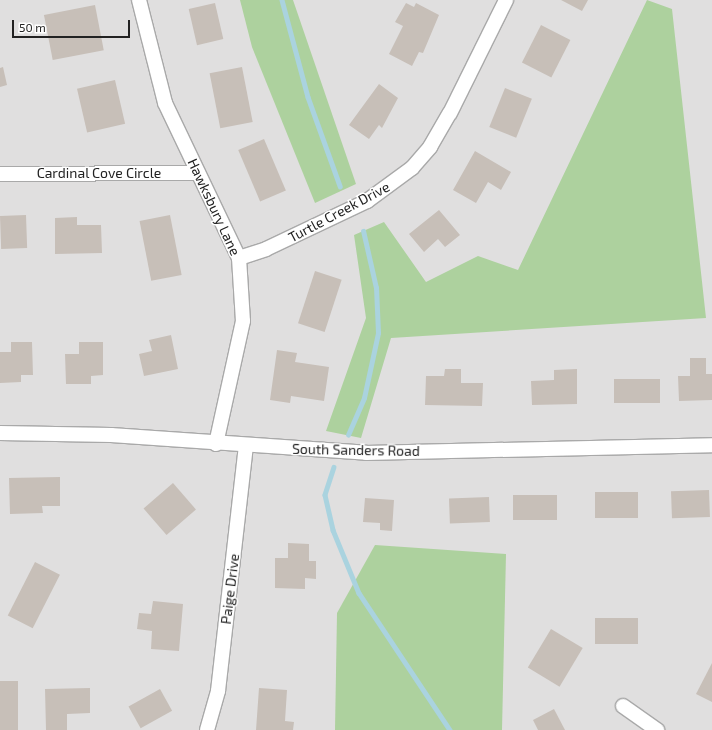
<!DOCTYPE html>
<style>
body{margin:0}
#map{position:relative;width:712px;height:730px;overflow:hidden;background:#f2efe9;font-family:"Exo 2",sans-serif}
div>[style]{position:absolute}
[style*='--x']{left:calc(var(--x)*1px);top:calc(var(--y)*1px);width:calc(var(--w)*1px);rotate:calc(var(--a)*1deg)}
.residential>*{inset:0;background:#e0dfdf;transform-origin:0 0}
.forest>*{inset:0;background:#add19e}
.stream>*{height:4.5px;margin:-2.25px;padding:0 2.25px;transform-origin:2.25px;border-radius:2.25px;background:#aad3df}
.building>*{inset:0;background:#c7bfb8;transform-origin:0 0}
.roads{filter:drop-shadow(1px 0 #a9a9a9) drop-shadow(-1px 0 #a9a9a9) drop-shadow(0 1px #a9a9a9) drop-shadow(0 -1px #a9a9a9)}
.street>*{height:14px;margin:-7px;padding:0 7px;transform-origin:7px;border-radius:7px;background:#fff}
span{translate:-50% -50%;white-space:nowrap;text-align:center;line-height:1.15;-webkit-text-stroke:3px #fff;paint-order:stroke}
.street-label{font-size:14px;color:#222}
.scale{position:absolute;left:12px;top:20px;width:118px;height:18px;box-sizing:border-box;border:2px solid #222;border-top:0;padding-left:5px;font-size:12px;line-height:14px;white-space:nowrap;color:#222;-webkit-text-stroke:3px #fff;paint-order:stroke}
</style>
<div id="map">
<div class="residential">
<i style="left:0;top:0;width:712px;height:730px"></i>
</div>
<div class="forest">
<i style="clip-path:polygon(240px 0,293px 0,356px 184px,315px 203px,252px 47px)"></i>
<i style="clip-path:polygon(647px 0,672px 9px,706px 318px,391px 338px,361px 438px,326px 431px,366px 318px,354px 235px,384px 222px,426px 282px,478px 256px,518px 270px)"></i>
<i style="clip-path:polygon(375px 545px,506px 554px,502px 730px,335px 730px,337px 613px)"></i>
</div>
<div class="stream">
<i style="--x:282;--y:0;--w:100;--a:75"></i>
<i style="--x:308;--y:97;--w:95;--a:70.2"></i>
<i style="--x:348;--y:435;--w:40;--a:-66.6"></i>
<i style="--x:364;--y:398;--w:66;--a:-77.8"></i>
<i style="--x:378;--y:333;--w:45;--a:-92.5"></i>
<i style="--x:376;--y:288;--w:58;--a:-102.8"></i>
<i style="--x:334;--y:467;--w:29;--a:108"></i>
<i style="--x:325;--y:495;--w:36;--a:77"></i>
<i style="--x:333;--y:530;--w:68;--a:67.6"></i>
<i style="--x:359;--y:593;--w:164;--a:56.4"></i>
</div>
<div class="building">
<i style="clip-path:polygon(561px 0,588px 0,582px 11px)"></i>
<i style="left:215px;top:3px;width:37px;height:27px;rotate:77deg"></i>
<i style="clip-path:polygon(406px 3px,414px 7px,416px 3px,439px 15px,423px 53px,419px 52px,412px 66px,389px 54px,403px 26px,395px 22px)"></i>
<i style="left:95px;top:5px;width:46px;height:52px;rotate:79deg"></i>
<i style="left:541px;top:25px;width:33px;height:42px;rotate:27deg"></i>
<i style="clip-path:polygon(3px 67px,7px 85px,0 87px,0 68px)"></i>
<i style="left:242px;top:67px;width:56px;height:33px;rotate:79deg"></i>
<i style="left:115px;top:80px;width:45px;height:39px;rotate:77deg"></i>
<i style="clip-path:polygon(379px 84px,398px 98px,382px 128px,379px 125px,369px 139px,349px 125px)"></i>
<i style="left:505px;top:88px;width:29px;height:42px;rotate:22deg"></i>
<i style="left:264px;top:139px;width:56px;height:28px;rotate:67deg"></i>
<i style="clip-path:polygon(475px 151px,511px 172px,501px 190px,488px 182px,476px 203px,453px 190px)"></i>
<i style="clip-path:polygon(439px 210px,460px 235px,445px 247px,438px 239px,424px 252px,409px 234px)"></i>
<i style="left:26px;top:215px;width:33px;height:26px;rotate:88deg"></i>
<i style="left:170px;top:215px;width:61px;height:31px;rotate:79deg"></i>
<i style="clip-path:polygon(77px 217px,77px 225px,101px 225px,102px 253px,55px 254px,55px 218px)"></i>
<i style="left:315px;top:271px;width:28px;height:55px;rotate:18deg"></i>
<i style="clip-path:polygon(171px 335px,178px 369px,144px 376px,139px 354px,152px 351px,149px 340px)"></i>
<i style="clip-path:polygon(11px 342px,32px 342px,33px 375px,21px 375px,21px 382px,0 383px,0 352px,11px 352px)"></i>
<i style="clip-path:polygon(79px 342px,103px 342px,103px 375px,91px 376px,91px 384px,66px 384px,65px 354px,79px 354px)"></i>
<i style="clip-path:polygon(277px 350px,297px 353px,295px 362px,329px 367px,324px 401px,291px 396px,290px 403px,270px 400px)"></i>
<i style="clip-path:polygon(690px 358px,706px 358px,706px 374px,712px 374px,712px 400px,679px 401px,678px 376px,690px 376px)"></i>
<i style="clip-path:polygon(445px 369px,461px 369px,461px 383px,483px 383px,482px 406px,425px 405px,426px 376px,444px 376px)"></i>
<i style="clip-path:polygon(577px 369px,577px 404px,532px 405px,531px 381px,554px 380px,554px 370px)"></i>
<i style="left:660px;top:379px;width:24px;height:46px;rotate:90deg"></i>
<i style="clip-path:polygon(60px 477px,60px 506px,42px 506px,43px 513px,10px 514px,9px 478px)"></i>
<i style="left:173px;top:483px;width:35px;height:39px;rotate:49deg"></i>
<i style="left:709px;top:490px;width:27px;height:38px;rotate:88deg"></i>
<i style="left:638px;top:492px;width:26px;height:43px;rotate:90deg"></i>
<i style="left:557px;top:495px;width:25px;height:44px;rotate:90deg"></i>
<i style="left:489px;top:497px;width:25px;height:40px;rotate:88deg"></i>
<i style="clip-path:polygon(365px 498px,394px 500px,392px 531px,380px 530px,380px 523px,363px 522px)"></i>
<i style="clip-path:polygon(288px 543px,309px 544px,309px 561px,316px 561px,316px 579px,305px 578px,305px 589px,275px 588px,275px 558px,288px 558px)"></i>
<i style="left:35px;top:562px;width:28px;height:60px;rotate:27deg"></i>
<i style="clip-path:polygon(153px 601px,183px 604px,179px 651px,151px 649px,152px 631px,137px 629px,139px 613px,151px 614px)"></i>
<i style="left:595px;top:618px;width:43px;height:26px"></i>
<i style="left:551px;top:629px;width:37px;height:45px;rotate:31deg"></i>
<i style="clip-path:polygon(712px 663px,712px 702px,696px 694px)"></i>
<i style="left:0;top:681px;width:18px;height:49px"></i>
<i style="clip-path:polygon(90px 688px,90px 713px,67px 714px,67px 730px,46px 730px,45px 689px)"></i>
<i style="clip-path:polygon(259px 688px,287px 690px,285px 721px,294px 722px,293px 730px,256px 730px)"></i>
<i style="left:160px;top:689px;width:25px;height:36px;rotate:61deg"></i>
<i style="clip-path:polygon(554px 709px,565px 730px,538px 730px,533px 720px)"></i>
</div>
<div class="roads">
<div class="street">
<i style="--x:139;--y:0;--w:106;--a:75.8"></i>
<i style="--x:165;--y:103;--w:172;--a:64.5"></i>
<i style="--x:239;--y:258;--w:63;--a:86.4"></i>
<i style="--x:243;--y:321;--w:126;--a:102.4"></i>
<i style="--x:0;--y:174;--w:198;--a:-0.3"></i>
<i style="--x:239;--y:258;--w:28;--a:-18"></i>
<i style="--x:266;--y:249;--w:112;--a:-25.4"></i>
<i style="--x:367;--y:201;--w:56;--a:-36.3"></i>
<i style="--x:412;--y:168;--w:28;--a:-49"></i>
<i style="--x:430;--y:147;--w:39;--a:-60"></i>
<i style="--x:450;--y:113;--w:126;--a:-63.6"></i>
<i style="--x:0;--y:433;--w:111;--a:1"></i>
<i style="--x:111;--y:435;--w:256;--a:4"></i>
<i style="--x:366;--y:453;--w:346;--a:-1.3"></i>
<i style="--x:623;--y:706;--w:42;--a:35.2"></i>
<i style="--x:207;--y:730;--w:41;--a:-74.2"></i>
<i style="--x:218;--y:691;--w:247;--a:-83.5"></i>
</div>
</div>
<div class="street-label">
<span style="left:99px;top:173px">Cardinal Cove Circle</span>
<span style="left:214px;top:207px;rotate:65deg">Hawksbury Lane</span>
<span style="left:339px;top:212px;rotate:-28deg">Turtle Creek Drive</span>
<span style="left:356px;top:450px;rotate:1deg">South Sanders Road</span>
<span style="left:230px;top:589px;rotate:-83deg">Paige Drive</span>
</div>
<div class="scale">50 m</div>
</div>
